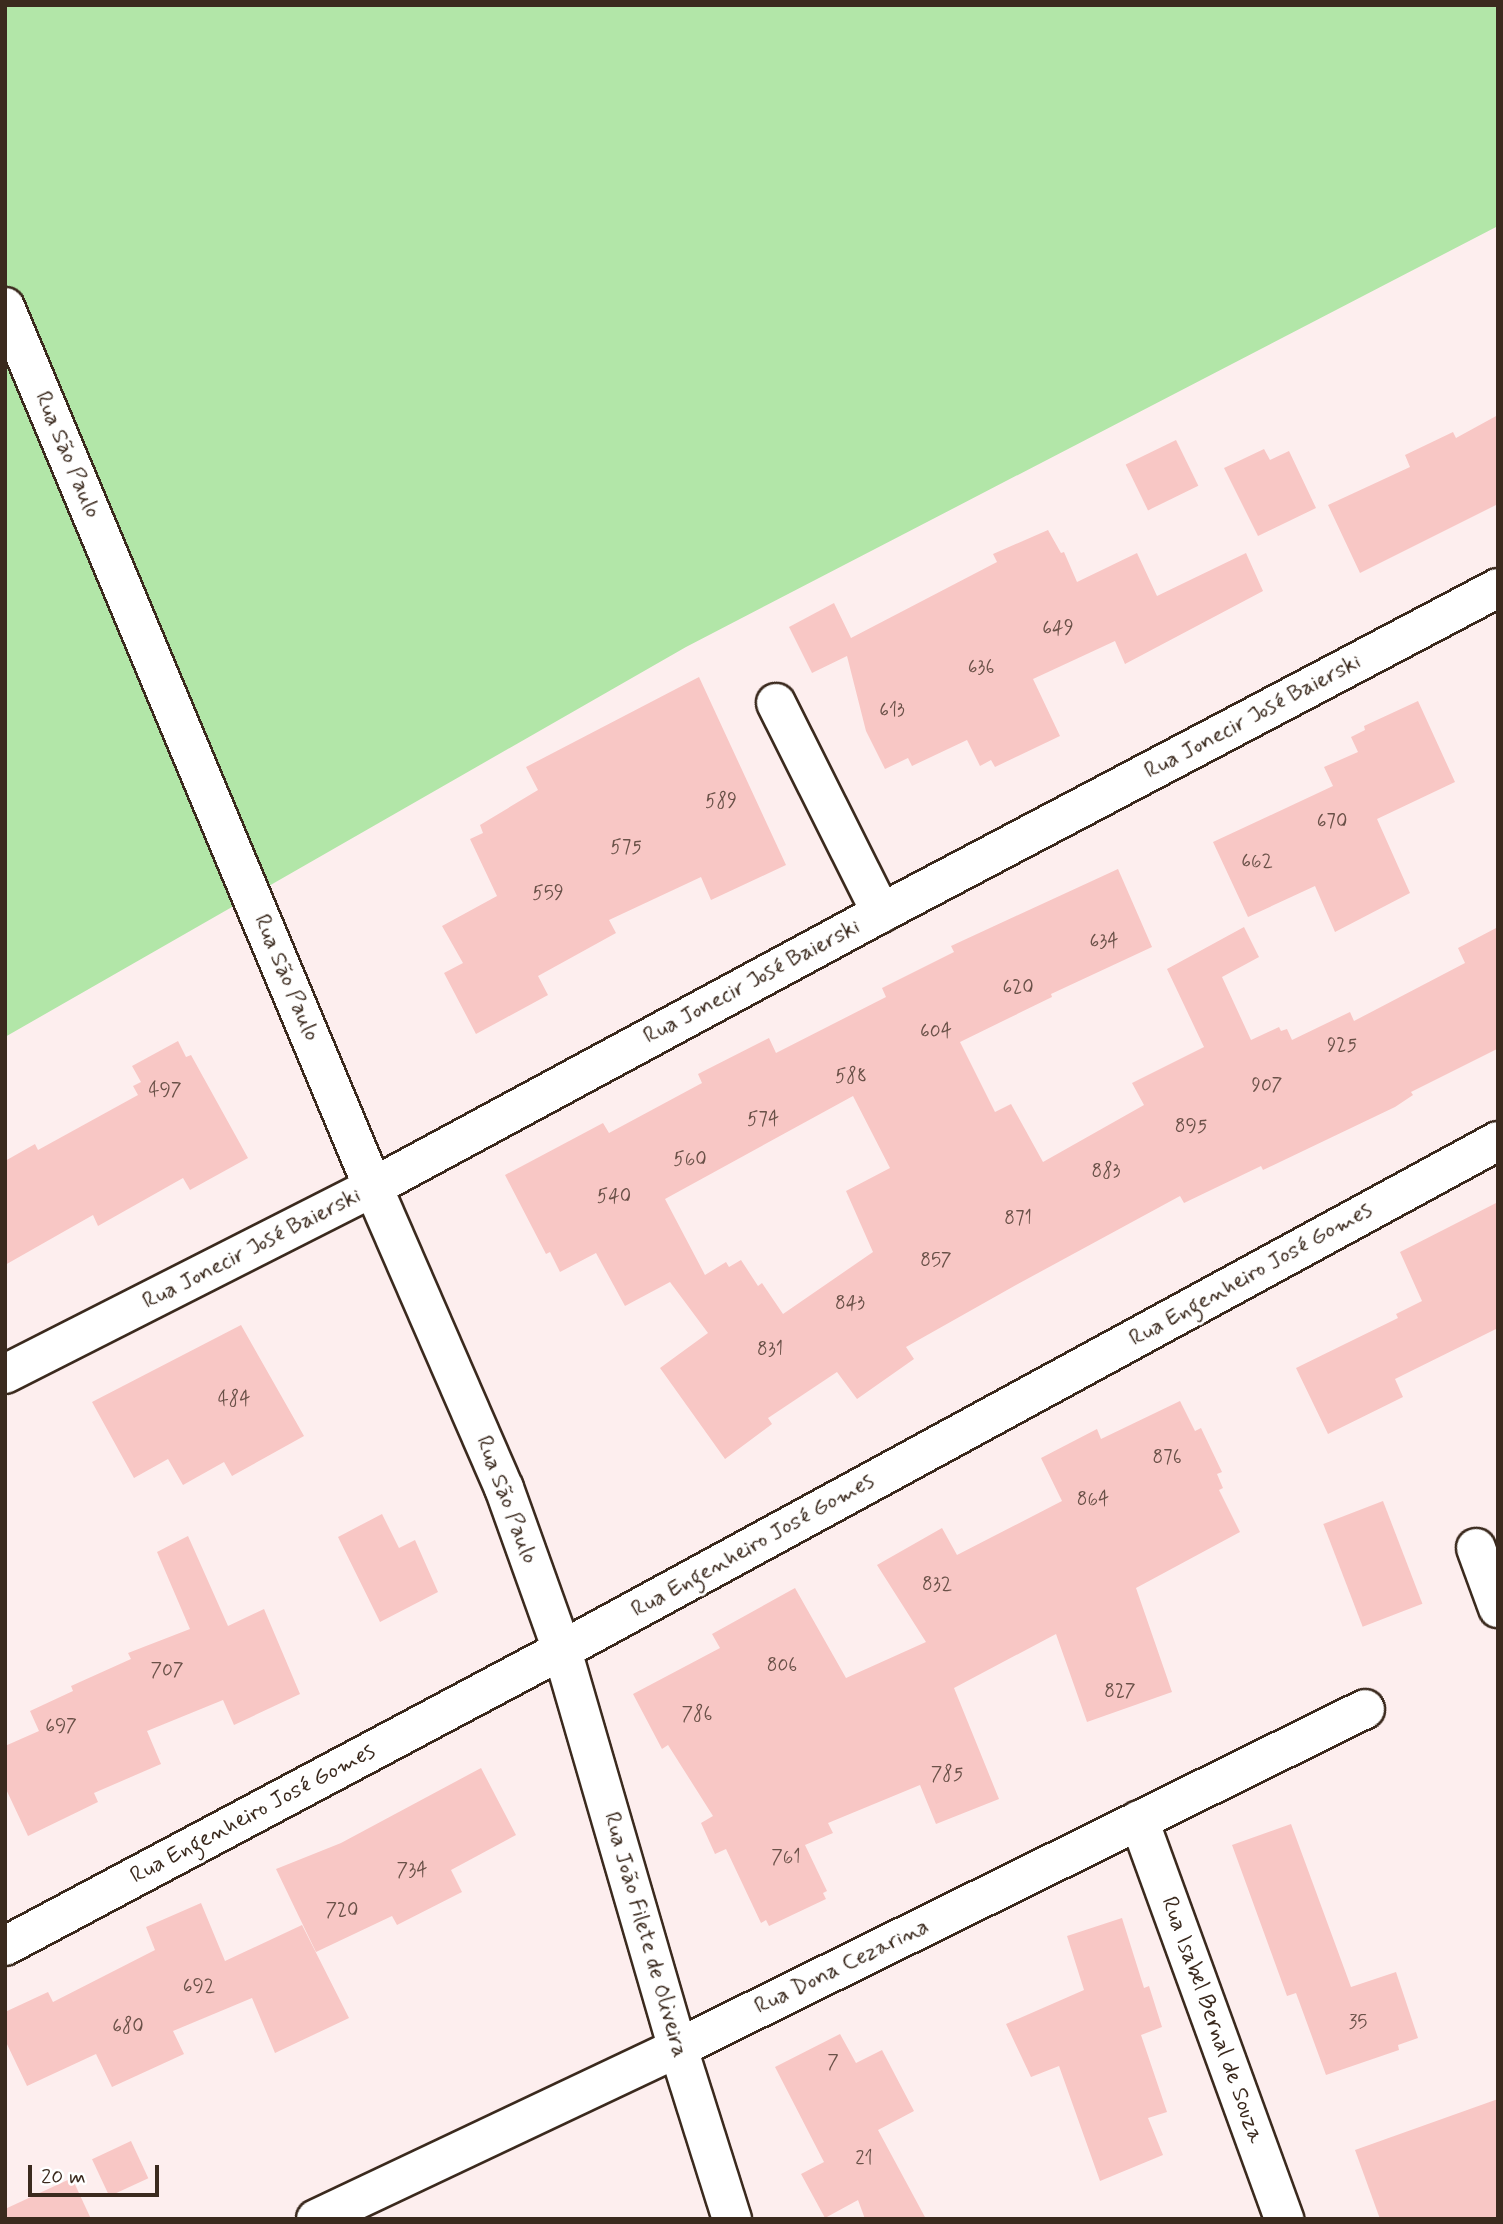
<!DOCTYPE html>
<meta charset="utf-8">
<style>
body{margin:0}
#map{position:relative;width:1503px;height:2224px;overflow:hidden;background:#fdeeee;font-family:Mynerve,sans-serif}
div>[style]{position:absolute}
[style*='--x']{left:calc(var(--x)*1px);top:calc(var(--y)*1px);width:calc(var(--w)*1px);rotate:calc(var(--a)*1deg)}
.green>*{inset:0;background:#b2e6a8}
.building>*{inset:0;background:#f8c7c5;transform-origin:0 0}
.roads{filter:drop-shadow(2px 0 #3b2a1e) drop-shadow(-2px 0 #3b2a1e) drop-shadow(0 2px #3b2a1e) drop-shadow(0 -2px #3b2a1e)}
.street>*{height:38px;margin:-19px;padding:0 19px;transform-origin:19px;border-radius:19px;background:#fff}
.primary>*{height:38px;margin:-19px;padding:0 19px;transform-origin:19px;border-radius:19px;background:#fff}
span{translate:-50% -50%;white-space:nowrap;text-align:center;line-height:1.15;-webkit-text-stroke:6px #fff;paint-order:stroke}
.number-label{font-size:19px;color:#6a5148}
.number-label span{-webkit-text-stroke-width:0}
.street-label{font-size:23px;color:#3b2a1e}
.frame{position:absolute;inset:0;border:7px solid #3b2a1e;pointer-events:none}
.scale{position:absolute;left:28px;top:2165px;width:131px;height:32px;box-sizing:border-box;border:4px solid #3b2a1e;border-top:0;padding-left:9px;font-size:21px;line-height:24px;white-space:nowrap;color:#3b2a1e;-webkit-text-stroke:5px #fff;paint-order:stroke}
</style>
<div id="map">
<div class="green">
<i style="clip-path:polygon(5px 5px,1498px 5px,1498px 226px,686px 647px,5px 1037px)"></i>
</div>
<div class="building">
<i style="clip-path:polygon(1498px 415px,1498px 504px,1360px 573px,1328px 505px,1410px 467px,1405px 455px,1453px 432px,1456px 438px)"></i>
<i style="left:1176px;top:440px;width:51px;height:56px;rotate:64deg"></i>
<i style="clip-path:polygon(1264px 449px,1270px 460px,1289px 451px,1316px 508px,1258px 536px,1224px 468px)"></i>
<i style="clip-path:polygon(1048px 530px,1061px 553px,1064px 552px,1077px 582px,1137px 553px,1157px 596px,1246px 553px,1263px 591px,1125px 664px,1115px 641px,1033px 679px,1060px 736px,995px 767px,991px 760px,980px 766px,967px 740px,912px 766px,908px 758px,885px 769px,866px 731px,847px 656px,812px 673px,789px 627px,834px 603px,851px 638px,997px 562px,993px 554px)"></i>
<i style="clip-path:polygon(699px 677px,786px 865px,711px 900px,701px 877px,609px 920px,616px 933px,538px 976px,548px 995px,476px 1034px,444px 973px,463px 963px,442px 926px,497px 896px,470px 839px,483px 833px,480px 825px,538px 790px,526px 767px)"></i>
<i style="clip-path:polygon(1418px 701px,1455px 782px,1377px 819px,1410px 893px,1335px 932px,1315px 886px,1248px 917px,1213px 842px,1333px 786px,1324px 767px,1358px 752px,1351px 737px,1365px 730px,1364px 726px)"></i>
<i style="clip-path:polygon(evenodd,1118px 869px,1152px 947px,1051px 994px,1052px 997px,960px 1042px,995px 1112px,1011px 1104px,1043px 1162px,1144px 1105px,1132px 1083px,1204px 1047px,1167px 969px,1244px 927px,1259px 957px,1222px 977px,1251px 1040px,1279px 1027px,1281px 1031px,1287px 1029px,1292px 1040px,1350px 1012px,1354px 1021px,1465px 963px,1458px 948px,1498px 927px,1497px 1049px,1411px 1092px,1413px 1095px,1395px 1107px,1263px 1170px,1261px 1166px,1184px 1203px,1180px 1196px,1016px 1285px,906px 1347px,914px 1359px,857px 1399px,837px 1372px,768px 1418px,772px 1424px,725px 1459px,660px 1368px,708px 1333px,670px 1282px,625px 1306px,596px 1253px,560px 1272px,550px 1252px,546px 1254px,505px 1175px,603px 1123px,609px 1133px,702px 1083px,698px 1074px,769px 1038px,776px 1053px,886px 997px,882px 988px,954px 952px,951px 946px,1118px 869px,853px 1096px,890px 1168px,846px 1191px,873px 1252px,783px 1314px,762px 1283px,758px 1286px,741px 1260px,729px 1267px,726px 1262px,705px 1275px,665px 1199px,853px 1096px)"></i>
<i style="clip-path:polygon(178px 1041px,186px 1057px,191px 1055px,248px 1158px,190px 1190px,183px 1178px,98px 1226px,93px 1215px,5px 1265px,5px 1161px,35px 1144px,38px 1150px,138px 1095px,133px 1086px,141px 1082px,132px 1066px)"></i>
<i style="clip-path:polygon(1498px 1202px,1498px 1328px,1395px 1379px,1403px 1397px,1328px 1434px,1296px 1368px,1398px 1318px,1396px 1314px,1422px 1301px,1400px 1252px)"></i>
<i style="clip-path:polygon(241px 1325px,304px 1436px,232px 1476px,224px 1462px,183px 1485px,168px 1459px,134px 1478px,92px 1402px)"></i>
<i style="clip-path:polygon(1180px 1401px,1195px 1431px,1201px 1428px,1222px 1472px,1217px 1474px,1223px 1488px,1219px 1490px,1240px 1532px,1136px 1588px,1172px 1692px,1087px 1722px,1056px 1634px,954px 1688px,999px 1799px,936px 1824px,920px 1785px,828px 1823px,833px 1833px,805px 1845px,827px 1891px,823px 1893px,826px 1899px,769px 1926px,766px 1920px,761px 1923px,726px 1849px,715px 1854px,701px 1823px,713px 1816px,668px 1745px,662px 1749px,633px 1694px,720px 1648px,712px 1634px,795px 1588px,846px 1678px,926px 1642px,877px 1565px,942px 1528px,957px 1555px,1062px 1501px,1041px 1458px,1097px 1429px,1101px 1439px)"></i>
<i style="left:1383px;top:1501px;width:110px;height:64px;rotate:69deg"></i>
<i style="clip-path:polygon(382px 1514px,399px 1548px,415px 1540px,438px 1592px,380px 1622px,338px 1537px)"></i>
<i style="clip-path:polygon(188px 1536px,228px 1626px,264px 1609px,300px 1694px,234px 1725px,223px 1700px,147px 1731px,161px 1764px,94px 1793px,98px 1802px,28px 1836px,5px 1787px,5px 1746px,39px 1731px,30px 1711px,73px 1691px,71px 1686px,131px 1659px,128px 1653px,190px 1629px,157px 1552px)"></i>
<i style="clip-path:polygon(481px 1768px,516px 1835px,451px 1870px,462px 1892px,397px 1925px,392px 1916px,316px 1952px,276px 1869px,341px 1843px)"></i>
<i style="clip-path:polygon(1291px 1824px,1351px 1987px,1396px 1972px,1418px 2038px,1398px 2045px,1399px 2050px,1326px 2075px,1296px 1993px,1287px 1996px,1232px 1845px)"></i>
<i style="clip-path:polygon(201px 1903px,225px 1961px,302px 1925px,349px 2018px,275px 2053px,252px 1998px,173px 2031px,184px 2054px,112px 2087px,96px 2054px,27px 2086px,5px 2040px,5px 2012px,48px 1992px,53px 2002px,155px 1950px,146px 1927px)"></i>
<i style="clip-path:polygon(1122px 1918px,1144px 1988px,1149px 1986px,1162px 2027px,1141px 2035px,1167px 2112px,1148px 2118px,1163px 2155px,1100px 2181px,1059px 2066px,1031px 2077px,1006px 2024px,1084px 1990px,1067px 1936px)"></i>
<i style="clip-path:polygon(840px 2034px,856px 2063px,882px 2050px,914px 2111px,878px 2130px,926px 2219px,865px 2219px,858px 2200px,825px 2218px,801px 2174px,824px 2162px,775px 2067px)"></i>
<i style="clip-path:polygon(1498px 2099px,1498px 2219px,1380px 2219px,1355px 2150px)"></i>
<i style="left:131px;top:2141px;width:41px;height:43px;rotate:65deg"></i>
<i style="clip-path:polygon(72px 2178px,91px 2219px,5px 2219px,5px 2209px)"></i>
</div>
<div class="roads">
<div class="street">
<i style="--x:776;--y:703;--w:235;--a:63.4"></i>
<i style="--x:5;--y:1374;--w:413;--a:-26.9"></i>
<i style="--x:373;--y:1187;--w:577;--a:-28.34"></i>
<i style="--x:881;--y:913;--w:697;--a:-27.78"></i>
<i style="--x:1476;--y:1548;--w:64;--a:69.9"></i>
<i style="--x:1139;--y:1820;--w:425;--a:70"></i>
<i style="--x:5;--y:1946;--w:631;--a:-27.99"></i>
<i style="--x:562;--y:1650;--w:1065;--a:-28.54"></i>
<i style="--x:316;--y:2219;--w:400;--a:-25.3"></i>
<i style="--x:678;--y:2048;--w:766;--a:-26.26"></i>
</div>
<div class="primary">
<i style="--x:5;--y:307;--w:954;--a:67.31"></i>
<i style="--x:373;--y:1187;--w:328;--a:66.5"></i>
<i style="--x:504;--y:1488;--w:172;--a:70.3"></i>
<i style="--x:562;--y:1650;--w:415;--a:73.8"></i>
<i style="--x:678;--y:2048;--w:179;--a:72.5"></i>
</div>
</div>
<div class="number-label">
<span style="left:1058px;top:629px">649</span>
<span style="left:981px;top:668px">636</span>
<span style="left:892px;top:711px">613</span>
<span style="left:721px;top:802px">589</span>
<span style="left:1332px;top:822px">670</span>
<span style="left:626px;top:848px">575</span>
<span style="left:1257px;top:862px">662</span>
<span style="left:548px;top:894px">559</span>
<span style="left:1104px;top:942px">634</span>
<span style="left:1018px;top:988px">620</span>
<span style="left:936px;top:1032px">604</span>
<span style="left:1342px;top:1046px">925</span>
<span style="left:851px;top:1077px">588</span>
<span style="left:1267px;top:1086px">907</span>
<span style="left:165px;top:1091px">497</span>
<span style="left:763px;top:1120px">574</span>
<span style="left:1191px;top:1127px">895</span>
<span style="left:690px;top:1160px">560</span>
<span style="left:1106px;top:1172px">883</span>
<span style="left:614px;top:1197px">540</span>
<span style="left:1018px;top:1219px">871</span>
<span style="left:936px;top:1261px">857</span>
<span style="left:850px;top:1304px">843</span>
<span style="left:770px;top:1350px">831</span>
<span style="left:234px;top:1400px">484</span>
<span style="left:1167px;top:1458px">876</span>
<span style="left:1093px;top:1500px">864</span>
<span style="left:937px;top:1585px">832</span>
<span style="left:782px;top:1666px">806</span>
<span style="left:167px;top:1671px">707</span>
<span style="left:1120px;top:1692px">827</span>
<span style="left:697px;top:1715px">786</span>
<span style="left:61px;top:1727px">697</span>
<span style="left:947px;top:1775px">785</span>
<span style="left:786px;top:1858px">761</span>
<span style="left:412px;top:1871px">734</span>
<span style="left:342px;top:1911px">720</span>
<span style="left:199px;top:1987px">692</span>
<span style="left:1358px;top:2023px">35</span>
<span style="left:128px;top:2027px">680</span>
<span style="left:833px;top:2063px">7</span>
<span style="left:864px;top:2159px">21</span>
</div>
<div class="street-label">
<span style="left:67px;top:455px;rotate:67deg">Rua São Paulo</span>
<span style="left:1253px;top:717px;rotate:-28deg">Rua Jonecir José Baierski</span>
<span style="left:286px;top:978px;rotate:67deg">Rua São Paulo</span>
<span style="left:752px;top:982px;rotate:-28deg">Rua Jonecir José Baierski</span>
<span style="left:252px;top:1249px;rotate:-27deg">Rua Jonecir José Baierski</span>
<span style="left:1251px;top:1275px;rotate:-29deg">Rua Engenheiro José Gomes</span>
<span style="left:506px;top:1500px;rotate:69deg">Rua São Paulo</span>
<span style="left:753px;top:1546px;rotate:-29deg">Rua Engenheiro José Gomes</span>
<span style="left:253px;top:1814px;rotate:-28deg">Rua Engenheiro José Gomes</span>
<span style="left:645px;top:1935px;rotate:74deg">Rua João Filete de Oliveira</span>
<span style="left:842px;top:1967px;rotate:-26deg">Rua Dona Cezarina</span>
<span style="left:1212px;top:2020px;rotate:70deg">Rua Isabel Bernal de Souza</span>
</div>
<div class="frame"></div>
<div class="scale">20 m</div>
</div>
